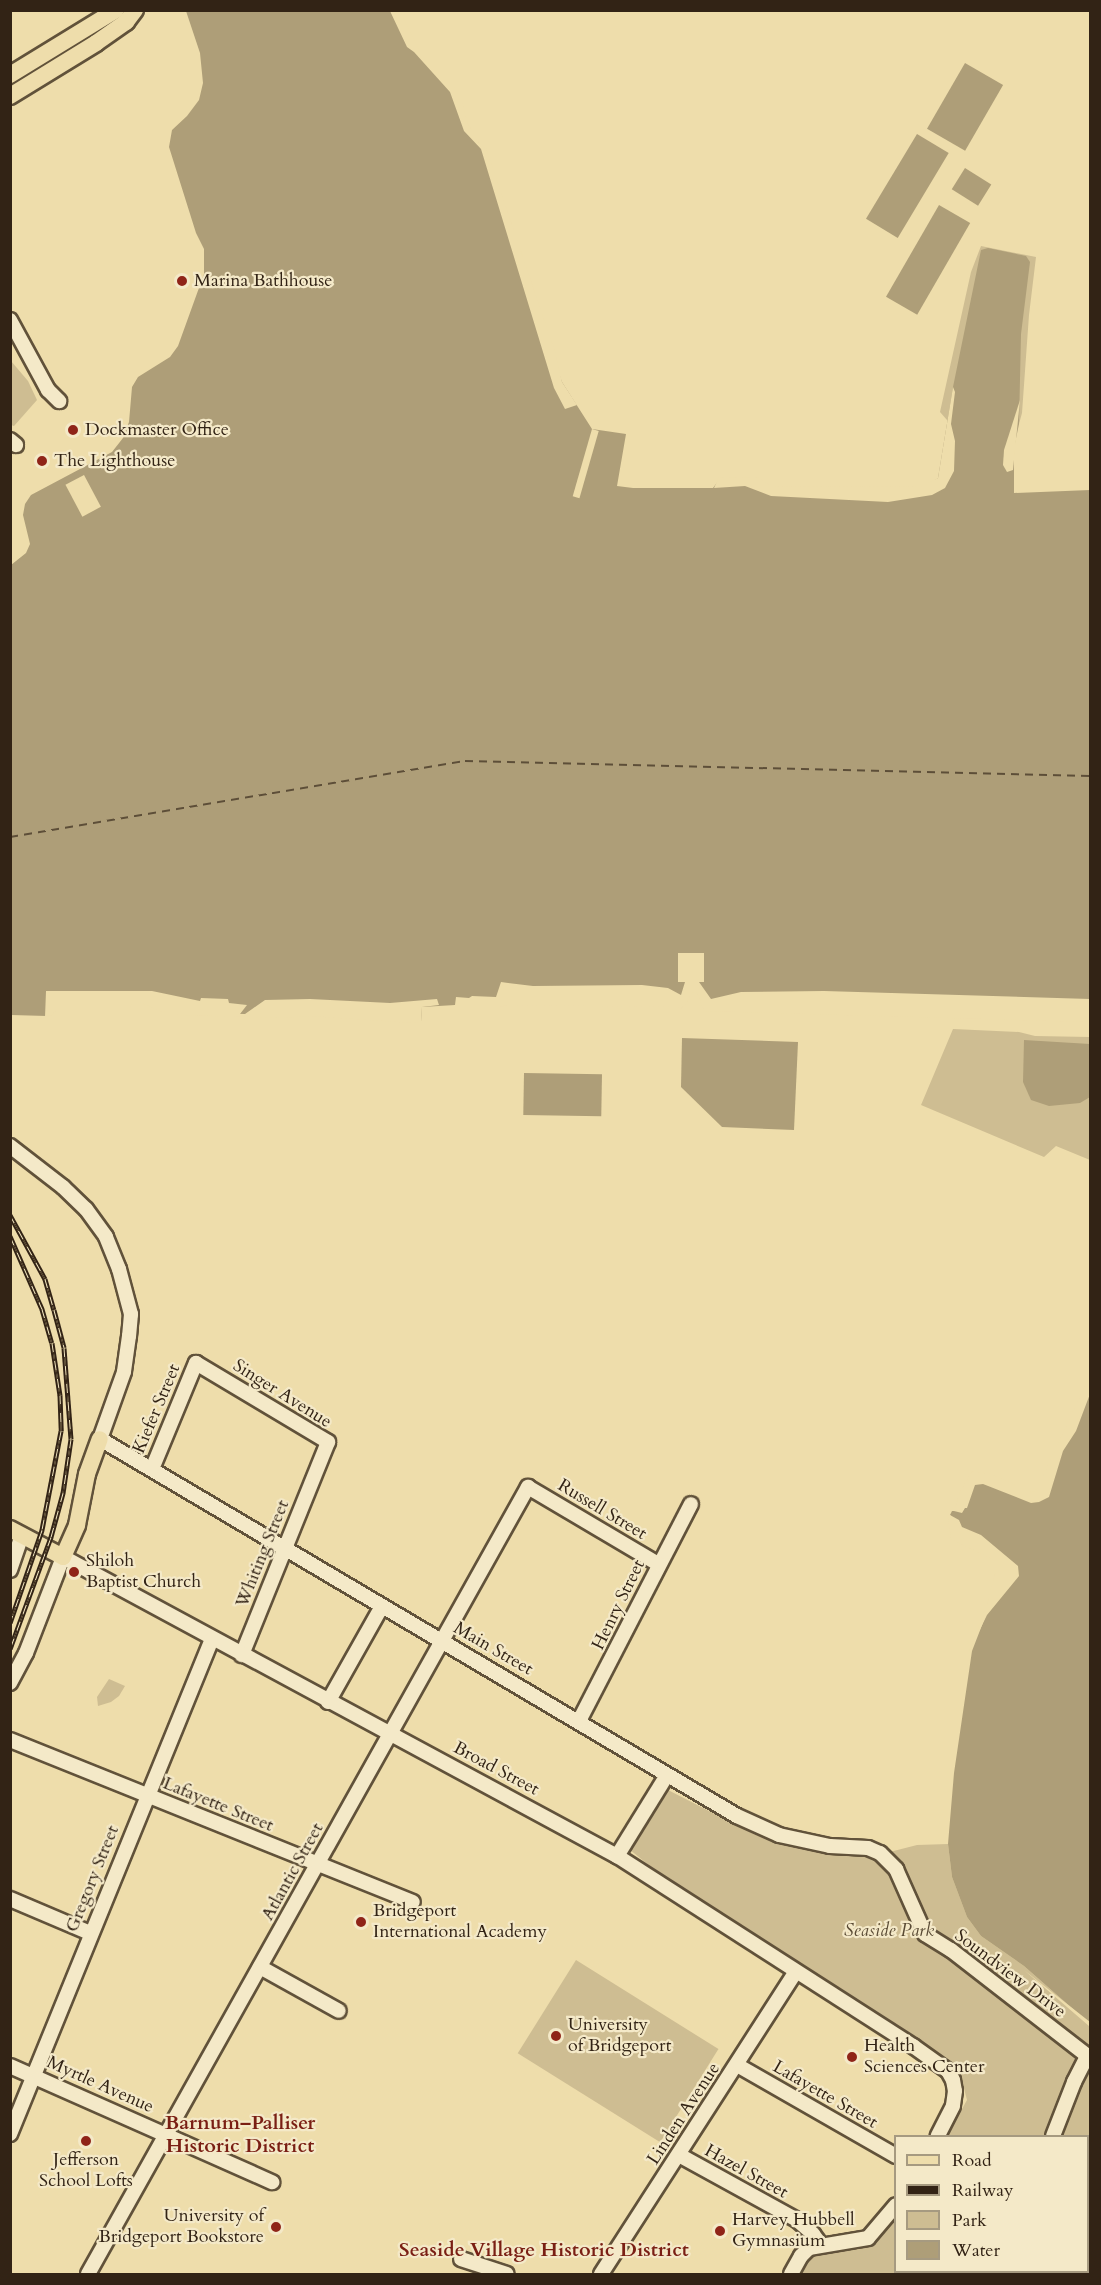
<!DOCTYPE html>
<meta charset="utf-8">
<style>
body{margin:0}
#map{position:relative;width:1101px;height:2285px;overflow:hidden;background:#eeddab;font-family:Cardo,serif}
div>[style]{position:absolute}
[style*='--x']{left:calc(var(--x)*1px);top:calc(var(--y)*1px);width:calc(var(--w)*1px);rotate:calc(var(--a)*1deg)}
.green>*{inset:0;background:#cebd92;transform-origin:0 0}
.water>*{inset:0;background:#ae9e78;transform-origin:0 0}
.pier>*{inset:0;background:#eeddab;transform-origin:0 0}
.ferry>*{height:1.5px;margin-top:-0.75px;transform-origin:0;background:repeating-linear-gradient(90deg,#5d4e38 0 8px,transparent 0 14px)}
.roads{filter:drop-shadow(2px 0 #61523a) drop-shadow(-2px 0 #61523a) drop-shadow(0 2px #61523a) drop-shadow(0 -2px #61523a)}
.minor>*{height:14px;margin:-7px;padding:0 7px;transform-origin:7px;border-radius:7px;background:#f4e9c8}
.major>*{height:16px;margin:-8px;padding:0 8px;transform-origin:8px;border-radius:8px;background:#eeddab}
.rail>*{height:5px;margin-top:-2.5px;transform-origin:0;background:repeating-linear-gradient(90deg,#f4e9c8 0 9px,#322315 0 18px);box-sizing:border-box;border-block:2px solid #322315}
.dots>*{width:16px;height:16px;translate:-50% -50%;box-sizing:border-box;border:3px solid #f4e9c8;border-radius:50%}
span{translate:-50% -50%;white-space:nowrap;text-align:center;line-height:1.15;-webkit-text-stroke:4.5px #f4e9c8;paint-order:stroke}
.poi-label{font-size:18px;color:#322315}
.left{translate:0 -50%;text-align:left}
.right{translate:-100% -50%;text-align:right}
.street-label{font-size:18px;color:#322315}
.park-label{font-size:18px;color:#594a34;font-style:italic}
.neighbourhood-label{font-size:20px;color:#7a1f14;font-weight:700}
.frame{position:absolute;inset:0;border:12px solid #322315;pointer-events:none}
.legend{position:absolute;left:894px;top:2135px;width:195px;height:138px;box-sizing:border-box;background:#f4e9c8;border:2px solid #a69a80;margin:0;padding:8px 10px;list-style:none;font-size:18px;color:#322315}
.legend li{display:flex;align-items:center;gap:12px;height:30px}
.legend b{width:30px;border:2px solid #a69a80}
</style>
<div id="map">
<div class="green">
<i style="clip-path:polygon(981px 246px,1036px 257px,1029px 315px,1022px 413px,1019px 424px,1007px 436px,954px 428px,940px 412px,971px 272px)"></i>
<i style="clip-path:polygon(11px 361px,28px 381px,37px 400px,14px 426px,11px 425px)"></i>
<i style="clip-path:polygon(953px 1029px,1019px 1032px,1035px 1036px,1090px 1037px,1090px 1160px,1056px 1146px,1044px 1157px,921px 1105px)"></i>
<i style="clip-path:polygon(109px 1679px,125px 1686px,119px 1696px,111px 1702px,98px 1706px,97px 1697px)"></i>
<i style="clip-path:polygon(668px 1790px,756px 1835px,832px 1853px,878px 1855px,917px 1845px,948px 1844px,952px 1877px,967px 1917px,981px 1936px,1024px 1966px,1090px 2024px,1090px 2274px,799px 2274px,817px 2251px,857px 2250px,866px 2247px,877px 2239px,895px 2217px,896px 2272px,1088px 2272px,1088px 2136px,947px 2136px,967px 2100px,960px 2073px,954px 2066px,667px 1880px,629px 1849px)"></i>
<i style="left:576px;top:1960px;width:168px;height:110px;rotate:32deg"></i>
</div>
<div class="water">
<i style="clip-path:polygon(186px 11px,395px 11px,417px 52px,449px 84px,465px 125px,483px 149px,562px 382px,592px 429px,626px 434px,617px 486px,633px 488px,713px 488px,719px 480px,768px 489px,922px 490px,938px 478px,953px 387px,981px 250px,988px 248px,1026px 256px,1030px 262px,1021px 334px,1019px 424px,1014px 448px,1014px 493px,1090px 490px,1090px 1019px,705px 1008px,700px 992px,691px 990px,683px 1003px,469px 1004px,469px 998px,456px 997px,455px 1005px,422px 1007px,421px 1022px,310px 1013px,283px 1015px,200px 1013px,143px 1001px,56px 1007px,47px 1016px,11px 1015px,11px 565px,26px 553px,30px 544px,23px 515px,25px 504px,31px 495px,112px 452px,123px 438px,129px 422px,132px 387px,138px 377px,170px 357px,178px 346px,204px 274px,204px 249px,196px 233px,169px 147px,172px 130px,187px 116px,199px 100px,203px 83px,200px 53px)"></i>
<i style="left:965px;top:63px;width:44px;height:76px;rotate:30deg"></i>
<i style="left:917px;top:134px;width:37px;height:99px;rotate:31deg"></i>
<i style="left:965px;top:168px;width:31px;height:25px;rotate:32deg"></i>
<i style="left:939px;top:205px;width:36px;height:106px;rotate:30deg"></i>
<i style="clip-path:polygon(682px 1038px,798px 1042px,794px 1130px,722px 1127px,681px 1087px)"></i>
<i style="clip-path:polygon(1024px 1040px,1090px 1044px,1090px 1097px,1080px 1103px,1049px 1106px,1031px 1100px,1023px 1082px)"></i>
<i style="left:524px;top:1073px;width:78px;height:42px;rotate:1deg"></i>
<i style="clip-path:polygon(1090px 1378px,1090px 2024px,1024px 1966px,981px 1936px,967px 1917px,952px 1877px,948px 1844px,954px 1773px,972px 1651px,991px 1602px,1002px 1560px,982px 1553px,950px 1515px,952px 1511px,956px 1511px,973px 1474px,1033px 1495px,1040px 1492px)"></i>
</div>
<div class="pier">
<i style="clip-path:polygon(399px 10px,419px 50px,451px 82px,461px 99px,468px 124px,479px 143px,486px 148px,555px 352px,562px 382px,577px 405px,565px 409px,554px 388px,481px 149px,464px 131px,450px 92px,414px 52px,407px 47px,390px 11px)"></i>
<i style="clip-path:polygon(953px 387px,955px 392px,951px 424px,955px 441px,954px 471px,945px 488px,932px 495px,888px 502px,771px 496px,745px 486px,714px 488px,719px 477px,760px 478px,770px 486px,921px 487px,938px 478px)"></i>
<i style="clip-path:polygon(1020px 400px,1013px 470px,1007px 472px,1003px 465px,1004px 450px)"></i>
<i style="left:592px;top:429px;width:7px;height:70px;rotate:16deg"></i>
<i style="left:84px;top:475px;width:36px;height:21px;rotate:62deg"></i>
<i style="clip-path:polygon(678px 953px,704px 953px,704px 982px,699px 982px,711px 999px,741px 992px,824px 991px,1090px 999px,1090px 1022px,704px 1011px,697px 992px,692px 993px,685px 1005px,679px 1010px,678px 1007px,507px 1005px,500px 1007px,469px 1007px,469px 998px,472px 996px,496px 997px,501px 982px,533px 986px,642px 985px,668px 988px,681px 995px,685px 982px,678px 982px)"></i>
<i style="clip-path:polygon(46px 991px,152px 991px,200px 1001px,201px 998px,228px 999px,229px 1003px,247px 1005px,240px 1014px,245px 1014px,265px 1000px,310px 999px,390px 1003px,437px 999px,439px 1005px,422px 1007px,421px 1022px,413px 1023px,310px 1016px,283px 1018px,179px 1015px,160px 1011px,140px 1002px,132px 1002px,130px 1009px,57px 1009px,52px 1015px,45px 1017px)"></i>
<i style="clip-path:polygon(1090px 1375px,1090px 1394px,1076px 1431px,1063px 1451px,1049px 1497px,1039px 1502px,1031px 1503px,983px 1484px,975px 1485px,967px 1508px,965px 1508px,962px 1513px,954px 1511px,960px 1492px,972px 1471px,990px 1474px,1033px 1492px,1037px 1489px)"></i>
<i style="clip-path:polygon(950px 1515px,959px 1520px,962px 1527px,981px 1535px,1018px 1566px,1019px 1576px,987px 1615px,969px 1652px,988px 1601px,998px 1562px,951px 1539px,948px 1517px)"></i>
<i style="clip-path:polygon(1024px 1970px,1090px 2022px,1090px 2027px,1089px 2026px)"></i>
</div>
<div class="ferry">
<i style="--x:10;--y:837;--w:461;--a:-9.5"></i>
<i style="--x:465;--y:761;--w:625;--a:1.37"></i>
</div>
<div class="roads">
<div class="minor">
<i style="--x:10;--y:320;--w:80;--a:61.5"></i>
<i style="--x:48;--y:390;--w:16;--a:45"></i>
<i style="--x:10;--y:440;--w:8;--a:40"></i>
<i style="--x:10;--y:1146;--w:67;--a:37.7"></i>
<i style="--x:63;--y:1187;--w:32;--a:44"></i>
<i style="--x:86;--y:1209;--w:34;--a:54"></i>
<i style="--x:106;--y:1237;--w:35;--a:68"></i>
<i style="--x:119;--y:1269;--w:47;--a:75.1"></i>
<i style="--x:131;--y:1314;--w:22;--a:95"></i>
<i style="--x:129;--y:1336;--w:36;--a:98"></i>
<i style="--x:124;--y:1372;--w:71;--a:109.7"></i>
<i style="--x:100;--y:1439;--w:740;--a:30.62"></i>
<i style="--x:737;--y:1816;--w:46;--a:24.3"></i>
<i style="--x:779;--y:1835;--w:52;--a:12.2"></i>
<i style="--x:830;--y:1846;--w:38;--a:3"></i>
<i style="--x:868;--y:1848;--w:13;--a:23"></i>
<i style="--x:880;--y:1853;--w:23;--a:45"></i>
<i style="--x:896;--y:1869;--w:71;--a:66"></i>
<i style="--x:925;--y:1934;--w:31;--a:32"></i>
<i style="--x:951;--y:1950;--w:176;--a:37.8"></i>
<i style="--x:152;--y:1469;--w:115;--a:-67.5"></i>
<i style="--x:196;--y:1363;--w:154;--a:30.9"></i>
<i style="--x:328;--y:1442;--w:230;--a:112"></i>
<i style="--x:10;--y:1570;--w:37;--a:-71"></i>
<i style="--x:10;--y:1683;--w:34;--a:-62"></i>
<i style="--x:26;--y:1653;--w:103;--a:-68.9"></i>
<i style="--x:63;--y:1557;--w:630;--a:28.36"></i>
<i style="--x:617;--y:1856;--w:352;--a:32.7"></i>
<i style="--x:913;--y:2046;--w:43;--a:35.5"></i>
<i style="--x:948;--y:2071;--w:10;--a:61"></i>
<i style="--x:953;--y:2080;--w:11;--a:80"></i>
<i style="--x:955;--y:2091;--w:15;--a:98"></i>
<i style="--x:953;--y:2106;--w:34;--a:117"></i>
<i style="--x:328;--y:1702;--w:110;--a:-60.6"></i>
<i style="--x:579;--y:1721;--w:244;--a:-62.7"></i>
<i style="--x:10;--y:1740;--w:434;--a:21.9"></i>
<i style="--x:617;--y:1856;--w:95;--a:-58.3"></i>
<i style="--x:10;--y:1899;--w:87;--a:23"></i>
<i style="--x:260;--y:1967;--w:90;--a:29.1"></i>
<i style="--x:737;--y:2065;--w:183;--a:29.8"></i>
<i style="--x:10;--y:2066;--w:287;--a:23.9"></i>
<i style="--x:10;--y:2134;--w:535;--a:-67.8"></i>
<i style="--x:1053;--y:2136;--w:58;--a:-68.7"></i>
<i style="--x:1074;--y:2082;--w:30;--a:-63"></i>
<i style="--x:679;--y:2155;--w:135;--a:28.8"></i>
<i style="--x:797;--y:2220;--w:21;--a:41"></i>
<i style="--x:813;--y:2234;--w:14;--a:54"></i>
<i style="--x:1088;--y:2246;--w:4;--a:63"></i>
<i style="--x:461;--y:2259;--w:48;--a:18.1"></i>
<i style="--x:88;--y:2274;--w:902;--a:-60.79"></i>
<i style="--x:528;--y:1487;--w:151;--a:30.6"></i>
<i style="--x:601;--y:2274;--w:360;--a:-57.2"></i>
<i style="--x:791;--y:2274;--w:21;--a:-61"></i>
<i style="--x:801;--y:2256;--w:11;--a:-45"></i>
<i style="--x:809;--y:2248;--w:60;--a:-9.6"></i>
<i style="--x:868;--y:2238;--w:43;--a:-49.7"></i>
<i style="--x:981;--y:2274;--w:4;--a:-34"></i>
</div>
<div class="major">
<i style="--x:10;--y:75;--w:124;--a:-31.5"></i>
<i style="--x:10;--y:96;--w:101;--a:-31.6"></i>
<i style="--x:96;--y:43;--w:37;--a:-35"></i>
<i style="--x:126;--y:22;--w:15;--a:-53"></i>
<i style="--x:10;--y:1529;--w:60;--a:27.8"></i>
<i style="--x:63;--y:1557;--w:35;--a:-66"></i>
<i style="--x:77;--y:1525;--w:52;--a:-78.9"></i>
<i style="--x:87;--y:1474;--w:37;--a:-70"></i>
</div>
</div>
<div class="rail">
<i style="--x:10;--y:1215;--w:73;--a:61.3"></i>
<i style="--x:45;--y:1279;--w:32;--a:74"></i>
<i style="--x:54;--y:1310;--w:39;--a:75"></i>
<i style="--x:64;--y:1348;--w:91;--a:85.6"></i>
<i style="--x:71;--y:1439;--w:55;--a:98.4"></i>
<i style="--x:63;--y:1493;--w:46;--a:105.3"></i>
<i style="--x:51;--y:1537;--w:119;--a:110.1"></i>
<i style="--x:10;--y:1236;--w:80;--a:66.3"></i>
<i style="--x:42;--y:1309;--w:35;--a:74"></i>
<i style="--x:52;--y:1343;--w:53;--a:81.3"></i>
<i style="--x:60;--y:1395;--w:36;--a:88"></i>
<i style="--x:61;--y:1431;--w:101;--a:100.9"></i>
<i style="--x:42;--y:1530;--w:98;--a:109"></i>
</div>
<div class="dots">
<i style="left:182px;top:281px;background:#8f2418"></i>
<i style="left:73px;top:430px;background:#8f2418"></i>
<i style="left:42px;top:461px;background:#8f2418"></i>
<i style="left:74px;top:1572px;background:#8f2418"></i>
<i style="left:361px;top:1922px;background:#8f2418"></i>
<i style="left:556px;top:2036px;background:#8f2418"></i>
<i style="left:852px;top:2057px;background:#8f2418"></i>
<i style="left:86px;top:2141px;background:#8f2418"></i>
<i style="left:276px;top:2227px;background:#8f2418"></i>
<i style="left:720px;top:2231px;background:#8f2418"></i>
</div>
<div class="poi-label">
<span class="left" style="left:194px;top:281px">Marina Bathhouse</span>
<span class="left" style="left:85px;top:430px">Dockmaster Office</span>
<span class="left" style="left:54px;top:461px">The Lighthouse</span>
<span class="left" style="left:86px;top:1572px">Shiloh<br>Baptist Church</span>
<span class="left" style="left:373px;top:1922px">Bridgeport<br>International Academy</span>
<span class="left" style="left:568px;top:2036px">University<br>of Bridgeport</span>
<span class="left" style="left:864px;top:2057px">Health<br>Sciences Center</span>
<span style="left:86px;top:2171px">Jefferson<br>School Lofts</span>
<span class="right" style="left:264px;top:2227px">University of<br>Bridgeport Bookstore</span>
<span class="left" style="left:732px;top:2231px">Harvey Hubbell<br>Gymnasium</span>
</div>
<div class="street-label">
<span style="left:282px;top:1394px;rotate:32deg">Singer Avenue</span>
<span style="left:157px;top:1409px;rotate:-67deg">Kiefer Street</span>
<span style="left:602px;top:1510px;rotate:31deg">Russell Street</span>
<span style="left:263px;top:1554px;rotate:-68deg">Whiting Street</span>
<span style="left:619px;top:1605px;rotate:-64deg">Henry Street</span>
<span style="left:493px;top:1649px;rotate:30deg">Main Street</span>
<span style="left:496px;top:1769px;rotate:28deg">Broad Street</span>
<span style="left:218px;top:1805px;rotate:22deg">Lafayette Street</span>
<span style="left:293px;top:1872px;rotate:-61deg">Atlantic Street</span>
<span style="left:93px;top:1879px;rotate:-68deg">Gregory Street</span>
<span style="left:1010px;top:1974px;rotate:37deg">Soundview Drive</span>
<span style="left:100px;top:2085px;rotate:24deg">Myrtle Avenue</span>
<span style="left:825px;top:2095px;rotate:30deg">Lafayette Street</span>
<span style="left:684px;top:2114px;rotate:-57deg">Linden Avenue</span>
<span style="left:746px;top:2172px;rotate:29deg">Hazel Street</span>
</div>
<div class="park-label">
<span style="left:889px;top:1931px">Seaside Park</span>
</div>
<div class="neighbourhood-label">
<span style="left:240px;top:2134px">Barnum–Palliser<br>Historic District</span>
<span style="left:544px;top:2249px">Seaside Village Historic District</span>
</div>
<div class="frame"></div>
<ul class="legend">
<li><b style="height:8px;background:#eeddab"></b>Road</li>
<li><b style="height:8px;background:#322315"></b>Railway</li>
<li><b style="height:16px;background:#cebd92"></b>Park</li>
<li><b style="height:16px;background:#ae9e78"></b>Water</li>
</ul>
</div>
